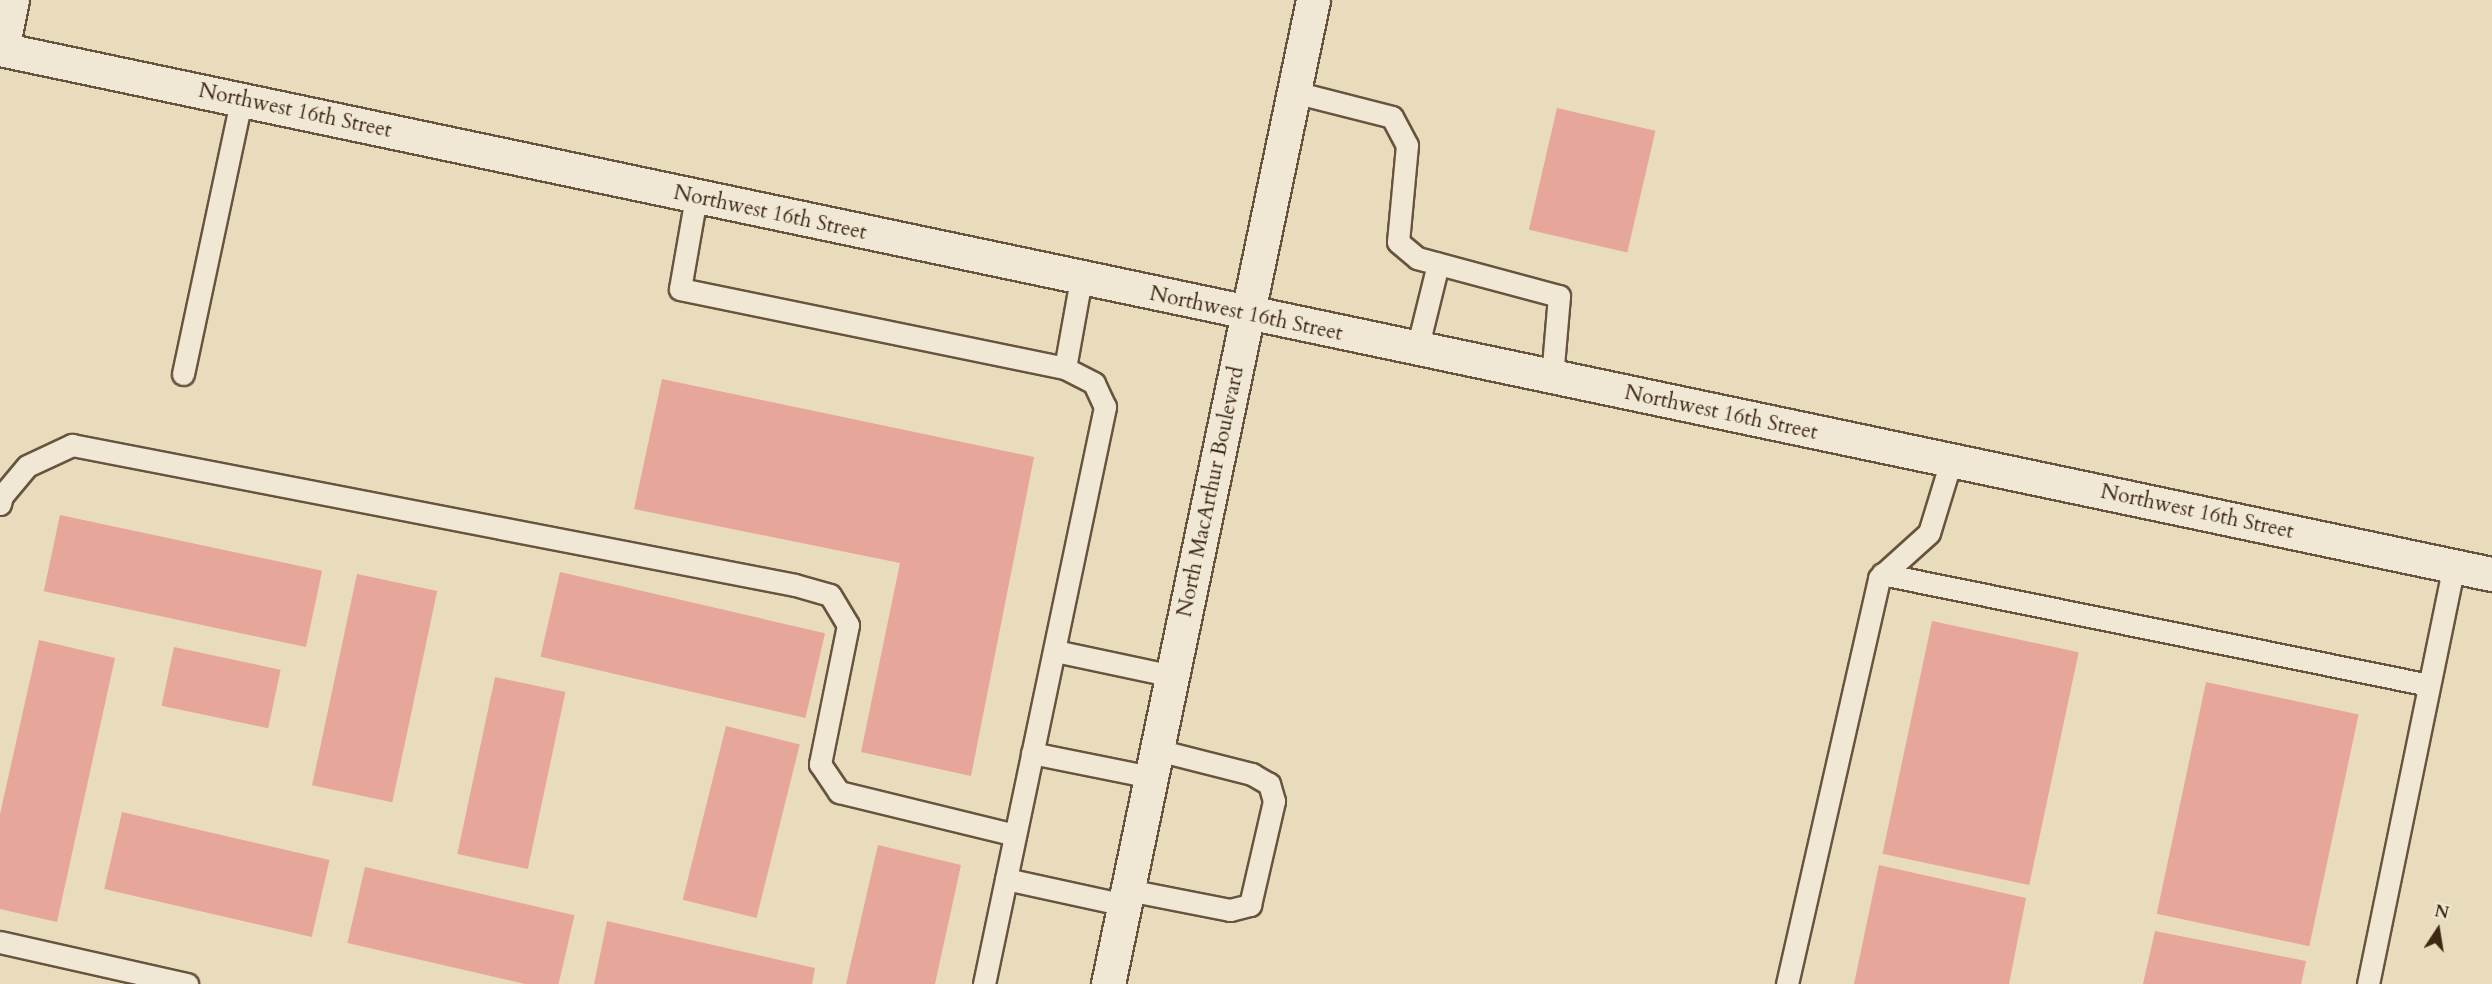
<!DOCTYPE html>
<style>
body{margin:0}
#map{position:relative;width:2492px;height:984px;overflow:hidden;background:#e8dcbd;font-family:Cardo,serif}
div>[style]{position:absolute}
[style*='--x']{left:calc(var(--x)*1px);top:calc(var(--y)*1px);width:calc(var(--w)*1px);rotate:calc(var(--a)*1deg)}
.building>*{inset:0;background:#e6a79a;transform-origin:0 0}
.roads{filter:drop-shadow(2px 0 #68543e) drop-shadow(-2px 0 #68543e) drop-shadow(0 2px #68543e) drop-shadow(0 -2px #68543e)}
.lane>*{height:21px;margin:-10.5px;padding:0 10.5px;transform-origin:10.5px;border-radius:10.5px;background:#f0e8d4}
.street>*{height:33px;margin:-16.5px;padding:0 16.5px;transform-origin:16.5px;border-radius:16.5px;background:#f0e8d4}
.secondary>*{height:33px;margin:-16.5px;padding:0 16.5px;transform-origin:16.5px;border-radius:16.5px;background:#f0e8d4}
span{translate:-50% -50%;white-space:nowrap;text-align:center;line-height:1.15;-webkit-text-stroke:5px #f0e8d4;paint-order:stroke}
.street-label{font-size:21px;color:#3d2714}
.north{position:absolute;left:2408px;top:900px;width:60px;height:60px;-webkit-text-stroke:4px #f0e8d4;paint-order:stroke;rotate:12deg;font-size:16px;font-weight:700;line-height:24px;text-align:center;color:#3d2714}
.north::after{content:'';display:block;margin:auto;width:21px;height:27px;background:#3d2714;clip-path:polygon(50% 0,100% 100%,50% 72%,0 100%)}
</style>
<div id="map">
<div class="building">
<i style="left:1557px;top:108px;width:101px;height:125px;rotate:13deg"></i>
<i style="clip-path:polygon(662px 379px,1034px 457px,971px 776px,861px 752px,900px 563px,634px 509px)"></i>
<i style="left:60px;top:515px;width:268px;height:78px;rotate:12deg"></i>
<i style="left:560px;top:572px;width:272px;height:87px;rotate:13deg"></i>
<i style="left:357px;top:574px;width:82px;height:216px;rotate:12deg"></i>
<i style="left:1932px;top:621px;width:150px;height:238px;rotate:12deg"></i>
<i style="clip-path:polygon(39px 640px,115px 658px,57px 922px,0 909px,0 814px)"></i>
<i style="left:174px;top:647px;width:109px;height:60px;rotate:12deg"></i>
<i style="left:495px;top:677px;width:72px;height:181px;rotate:12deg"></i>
<i style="left:2206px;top:682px;width:156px;height:237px;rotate:12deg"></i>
<i style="left:726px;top:726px;width:76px;height:179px;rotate:14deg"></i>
<i style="left:122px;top:812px;width:213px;height:79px;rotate:13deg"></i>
<i style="clip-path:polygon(878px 845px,961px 865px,935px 984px,846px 984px)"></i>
<i style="clip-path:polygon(1879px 865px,2026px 898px,2009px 984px,1854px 984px)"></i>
<i style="left:365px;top:867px;width:215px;height:78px;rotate:13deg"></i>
<i style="clip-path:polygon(607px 921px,815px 968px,812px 984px,594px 984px)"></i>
<i style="clip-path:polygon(2155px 931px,2306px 961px,2301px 984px,2143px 984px)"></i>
</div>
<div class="roads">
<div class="lane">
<i style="--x:1294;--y:92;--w:101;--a:14.3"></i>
<i style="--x:1392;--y:117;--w:32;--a:62"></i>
<i style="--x:1407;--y:145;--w:97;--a:95.3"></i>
<i style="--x:1398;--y:242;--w:25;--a:40"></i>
<i style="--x:1417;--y:258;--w:147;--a:15"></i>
<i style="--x:1559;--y:296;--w:81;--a:94.9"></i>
<i style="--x:696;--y:197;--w:93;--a:99.9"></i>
<i style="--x:680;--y:289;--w:393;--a:11.6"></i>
<i style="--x:1417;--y:349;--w:88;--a:-76.1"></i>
<i style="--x:183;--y:374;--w:280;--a:-78"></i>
<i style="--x:0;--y:504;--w:8;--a:-76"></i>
<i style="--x:2;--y:496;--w:39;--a:-50"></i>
<i style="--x:27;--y:466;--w:50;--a:-25"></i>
<i style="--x:72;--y:445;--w:736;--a:10.96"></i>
<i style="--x:795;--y:585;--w:36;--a:16"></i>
<i style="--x:830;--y:595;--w:35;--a:59"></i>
<i style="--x:848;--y:625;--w:142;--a:101.4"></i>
<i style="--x:820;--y:764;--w:34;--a:56"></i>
<i style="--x:839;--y:792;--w:181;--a:13.7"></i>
<i style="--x:1882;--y:574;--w:558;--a:11.47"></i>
<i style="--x:1055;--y:651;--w:121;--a:12"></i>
<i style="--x:1032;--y:753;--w:121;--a:11.4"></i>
<i style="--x:1006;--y:879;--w:122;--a:12.3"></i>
<i style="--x:1128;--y:890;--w:104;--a:11.1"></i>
<i style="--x:1230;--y:910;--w:21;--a:-14"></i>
<i style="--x:1250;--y:905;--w:107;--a:-77"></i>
<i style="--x:1274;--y:801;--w:18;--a:-106"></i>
<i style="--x:1269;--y:784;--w:20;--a:-150"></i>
<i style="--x:1252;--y:774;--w:98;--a:-165.8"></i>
<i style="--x:0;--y:942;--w:192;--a:12.7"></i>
<i style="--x:984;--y:984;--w:590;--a:-78.16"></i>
<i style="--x:1105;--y:407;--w:26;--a:-115"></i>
<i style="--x:1094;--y:383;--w:33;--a:-153"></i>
<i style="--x:1065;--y:368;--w:90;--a:-79.8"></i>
<i style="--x:1787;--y:984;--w:416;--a:-77.2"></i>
<i style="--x:1879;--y:578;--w:67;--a:-42"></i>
<i style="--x:1929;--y:533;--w:75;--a:-73"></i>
<i style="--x:2368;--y:984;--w:427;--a:-78.4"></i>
</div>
<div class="street">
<i style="--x:2;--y:49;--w:50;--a:-78.5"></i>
</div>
<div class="secondary">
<i style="--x:0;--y:49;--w:2547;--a:11.9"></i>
<i style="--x:1108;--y:984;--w:1005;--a:-78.23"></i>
</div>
</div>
<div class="street-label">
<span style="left:295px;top:111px;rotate:12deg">Northwest 16th Street</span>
<span style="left:770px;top:213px;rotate:12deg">Northwest 16th Street</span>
<span style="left:1246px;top:314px;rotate:12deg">Northwest 16th Street</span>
<span style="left:1721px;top:413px;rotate:12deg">Northwest 16th Street</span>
<span style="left:1211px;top:492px;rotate:-78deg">North MacArthur Boulevard</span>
<span style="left:2197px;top:512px;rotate:12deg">Northwest 16th Street</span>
</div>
<div class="north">N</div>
</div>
